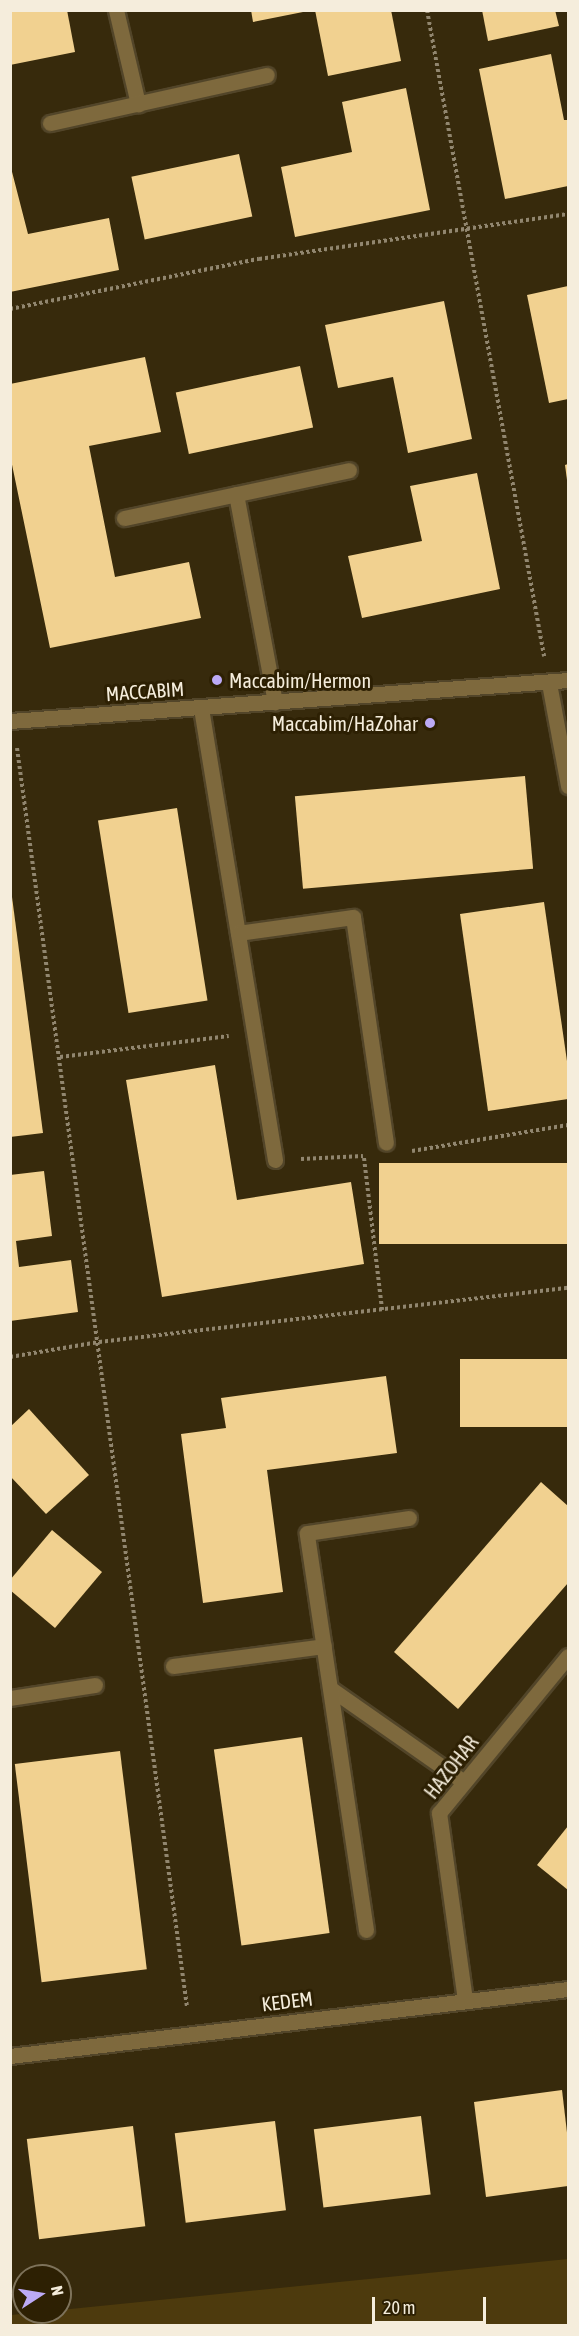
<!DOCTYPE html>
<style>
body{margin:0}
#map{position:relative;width:579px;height:2336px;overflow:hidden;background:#372a0c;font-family:"Asap Condensed",sans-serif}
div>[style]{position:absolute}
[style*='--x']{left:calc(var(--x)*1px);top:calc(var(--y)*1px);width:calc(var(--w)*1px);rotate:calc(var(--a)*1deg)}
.green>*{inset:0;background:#4d3a0d}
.building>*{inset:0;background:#f1d190;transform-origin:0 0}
.path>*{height:4px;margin-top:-2px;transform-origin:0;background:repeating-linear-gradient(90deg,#91866f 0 3px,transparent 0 6px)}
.roads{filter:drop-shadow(2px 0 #524529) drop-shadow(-2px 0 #524529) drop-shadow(0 2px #524529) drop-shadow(0 -2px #524529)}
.lane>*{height:15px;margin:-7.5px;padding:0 7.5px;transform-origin:7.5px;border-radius:7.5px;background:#7e693d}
.street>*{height:15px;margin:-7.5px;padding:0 7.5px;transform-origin:7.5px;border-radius:7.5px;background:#7e693d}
.dots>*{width:16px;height:16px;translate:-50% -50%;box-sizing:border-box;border:3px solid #2d2003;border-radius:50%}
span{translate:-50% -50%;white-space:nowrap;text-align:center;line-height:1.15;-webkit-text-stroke:6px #2d2003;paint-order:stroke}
.poi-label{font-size:20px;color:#f5eddc}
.left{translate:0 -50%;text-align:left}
.right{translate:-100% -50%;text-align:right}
.street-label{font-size:20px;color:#f5eddc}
.frame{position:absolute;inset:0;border:12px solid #f5eddc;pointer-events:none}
.north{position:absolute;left:12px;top:2264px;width:60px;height:60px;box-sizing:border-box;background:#2d2003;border:2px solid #7d725a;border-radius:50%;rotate:78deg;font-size:16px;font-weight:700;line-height:24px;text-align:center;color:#f5eddc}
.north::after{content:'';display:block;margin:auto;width:21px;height:27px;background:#bcaaf6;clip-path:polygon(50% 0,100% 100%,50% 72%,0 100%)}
.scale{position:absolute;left:372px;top:2297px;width:114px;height:27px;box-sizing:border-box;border:3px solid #f5eddc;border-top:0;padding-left:8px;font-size:18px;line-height:21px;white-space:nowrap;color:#f5eddc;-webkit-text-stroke:4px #2d2003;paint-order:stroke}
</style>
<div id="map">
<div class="green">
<i style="clip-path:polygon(568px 2259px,568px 2325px,11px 2325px,11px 2315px)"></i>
</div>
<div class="building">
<i style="clip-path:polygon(10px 10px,67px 10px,75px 52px,10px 65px)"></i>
<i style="clip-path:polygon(251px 10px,303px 10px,303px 12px,253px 22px)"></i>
<i style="clip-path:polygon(315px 10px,391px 10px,401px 61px,328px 76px)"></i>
<i style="clip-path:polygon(482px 10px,555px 10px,559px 26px,488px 41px)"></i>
<i style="clip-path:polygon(551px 54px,564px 120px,568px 120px,568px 186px,505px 199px,479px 69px)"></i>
<i style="clip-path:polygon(406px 88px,430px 210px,295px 237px,281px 167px,352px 152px,342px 102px)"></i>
<i style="left:239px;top:154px;width:64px;height:110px;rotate:78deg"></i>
<i style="clip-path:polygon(10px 164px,28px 234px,109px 218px,119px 270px,10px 292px)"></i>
<i style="clip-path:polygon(568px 286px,568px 399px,549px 403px,527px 295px)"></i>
<i style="clip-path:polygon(444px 301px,472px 439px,408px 453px,393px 377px,338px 388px,325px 325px)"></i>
<i style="clip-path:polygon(145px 357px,161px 432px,89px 446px,115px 577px,189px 562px,201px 618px,50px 648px,10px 455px,10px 384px)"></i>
<i style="left:300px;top:366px;width:63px;height:127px;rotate:78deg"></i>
<i style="clip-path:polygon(568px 464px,568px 479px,567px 480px,565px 465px)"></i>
<i style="clip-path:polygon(477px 473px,500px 589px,362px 618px,348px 556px,422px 541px,410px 486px)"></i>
<i style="left:525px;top:776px;width:93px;height:231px;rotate:85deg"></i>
<i style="left:177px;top:808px;width:195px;height:80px;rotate:81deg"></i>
<i style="clip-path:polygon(12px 897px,43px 1133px,10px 1137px,10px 898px)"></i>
<i style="clip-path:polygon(544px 902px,568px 1068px,568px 1099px,488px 1111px,460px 914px)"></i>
<i style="clip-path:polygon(215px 1065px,237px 1200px,351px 1182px,364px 1264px,162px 1297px,126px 1080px)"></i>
<i style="left:568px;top:1163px;width:81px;height:189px;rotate:90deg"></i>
<i style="clip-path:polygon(44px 1171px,52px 1236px,16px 1241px,19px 1267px,71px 1260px,78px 1312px,10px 1321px,10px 1175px)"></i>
<i style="left:568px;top:1359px;width:68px;height:108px;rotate:90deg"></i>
<i style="clip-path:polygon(386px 1376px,397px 1453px,267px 1470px,283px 1592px,203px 1603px,181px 1434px,226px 1428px,221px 1398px)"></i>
<i style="clip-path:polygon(29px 1409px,89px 1475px,46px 1514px,10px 1476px,10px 1427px)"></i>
<i style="clip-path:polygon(541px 1482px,568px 1506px,568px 1583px,458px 1709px,394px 1652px)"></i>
<i style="clip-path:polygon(52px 1530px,102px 1572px,55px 1628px,10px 1590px,10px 1580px)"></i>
<i style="left:302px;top:1737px;width:198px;height:89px;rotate:82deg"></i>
<i style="left:120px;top:1751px;width:220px;height:106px;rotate:83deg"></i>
<i style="clip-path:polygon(568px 1826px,568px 1890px,537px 1865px)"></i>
<i style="clip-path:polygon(562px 2090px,568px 2141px,568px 2186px,486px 2197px,474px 2102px)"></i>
<i style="left:421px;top:2116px;width:79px;height:108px;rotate:83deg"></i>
<i style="left:275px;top:2121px;width:90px;height:101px;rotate:83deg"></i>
<i style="left:133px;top:2126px;width:101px;height:107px;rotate:83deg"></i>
</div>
<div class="path">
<i style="--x:427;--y:10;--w:657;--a:79.73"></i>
<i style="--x:10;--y:309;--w:254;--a:-11.4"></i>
<i style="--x:259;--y:259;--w:312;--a:-8.3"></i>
<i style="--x:17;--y:748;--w:1270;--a:82.31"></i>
<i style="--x:60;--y:1057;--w:170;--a:-7.1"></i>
<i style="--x:412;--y:1151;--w:158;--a:-9.5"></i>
<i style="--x:364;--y:1158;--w:153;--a:83.2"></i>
<i style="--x:301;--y:1159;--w:62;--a:-2.8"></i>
<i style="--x:10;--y:1357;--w:90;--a:-9.6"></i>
<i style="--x:99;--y:1342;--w:472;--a:-6.6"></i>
</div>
<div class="roads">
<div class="lane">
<i style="--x:116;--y:10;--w:97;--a:76.8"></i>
<i style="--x:50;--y:123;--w:222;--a:-12.5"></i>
<i style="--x:236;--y:494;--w:212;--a:79.4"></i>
<i style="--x:124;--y:518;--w:230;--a:-12"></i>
<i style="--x:201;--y:708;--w:458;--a:80.7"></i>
<i style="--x:238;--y:933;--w:116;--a:-7.9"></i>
<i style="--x:353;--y:917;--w:228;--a:81.7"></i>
<i style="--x:173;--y:1666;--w:152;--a:-7.5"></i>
<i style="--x:331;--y:1689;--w:162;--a:35"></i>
<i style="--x:10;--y:1698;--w:86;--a:-8.7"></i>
<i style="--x:366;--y:1930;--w:401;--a:-98.5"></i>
<i style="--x:307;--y:1533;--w:103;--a:-8.4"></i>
</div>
<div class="street">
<i style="--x:549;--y:683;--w:105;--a:79.5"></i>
<i style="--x:10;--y:721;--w:560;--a:-4.2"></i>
<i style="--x:465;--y:2000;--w:189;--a:-97.9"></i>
<i style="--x:439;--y:1813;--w:203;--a:-50.6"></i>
<i style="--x:10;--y:2056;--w:562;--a:-6.85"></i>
</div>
</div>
<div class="dots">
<i style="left:217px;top:680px;background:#bcaaf6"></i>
<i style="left:430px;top:723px;background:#bcaaf6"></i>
</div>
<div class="poi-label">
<span class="left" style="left:229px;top:680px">Maccabim/Hermon</span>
<span class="right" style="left:418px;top:723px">Maccabim/HaZohar</span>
</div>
<div class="street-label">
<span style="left:145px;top:691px;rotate:-4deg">MACCABIM</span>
<span style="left:451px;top:1767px;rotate:-52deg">HAZOHAR</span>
<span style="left:287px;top:2001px;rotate:-7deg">KEDEM</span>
</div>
<div class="frame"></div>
<div class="north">N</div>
<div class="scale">20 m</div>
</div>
